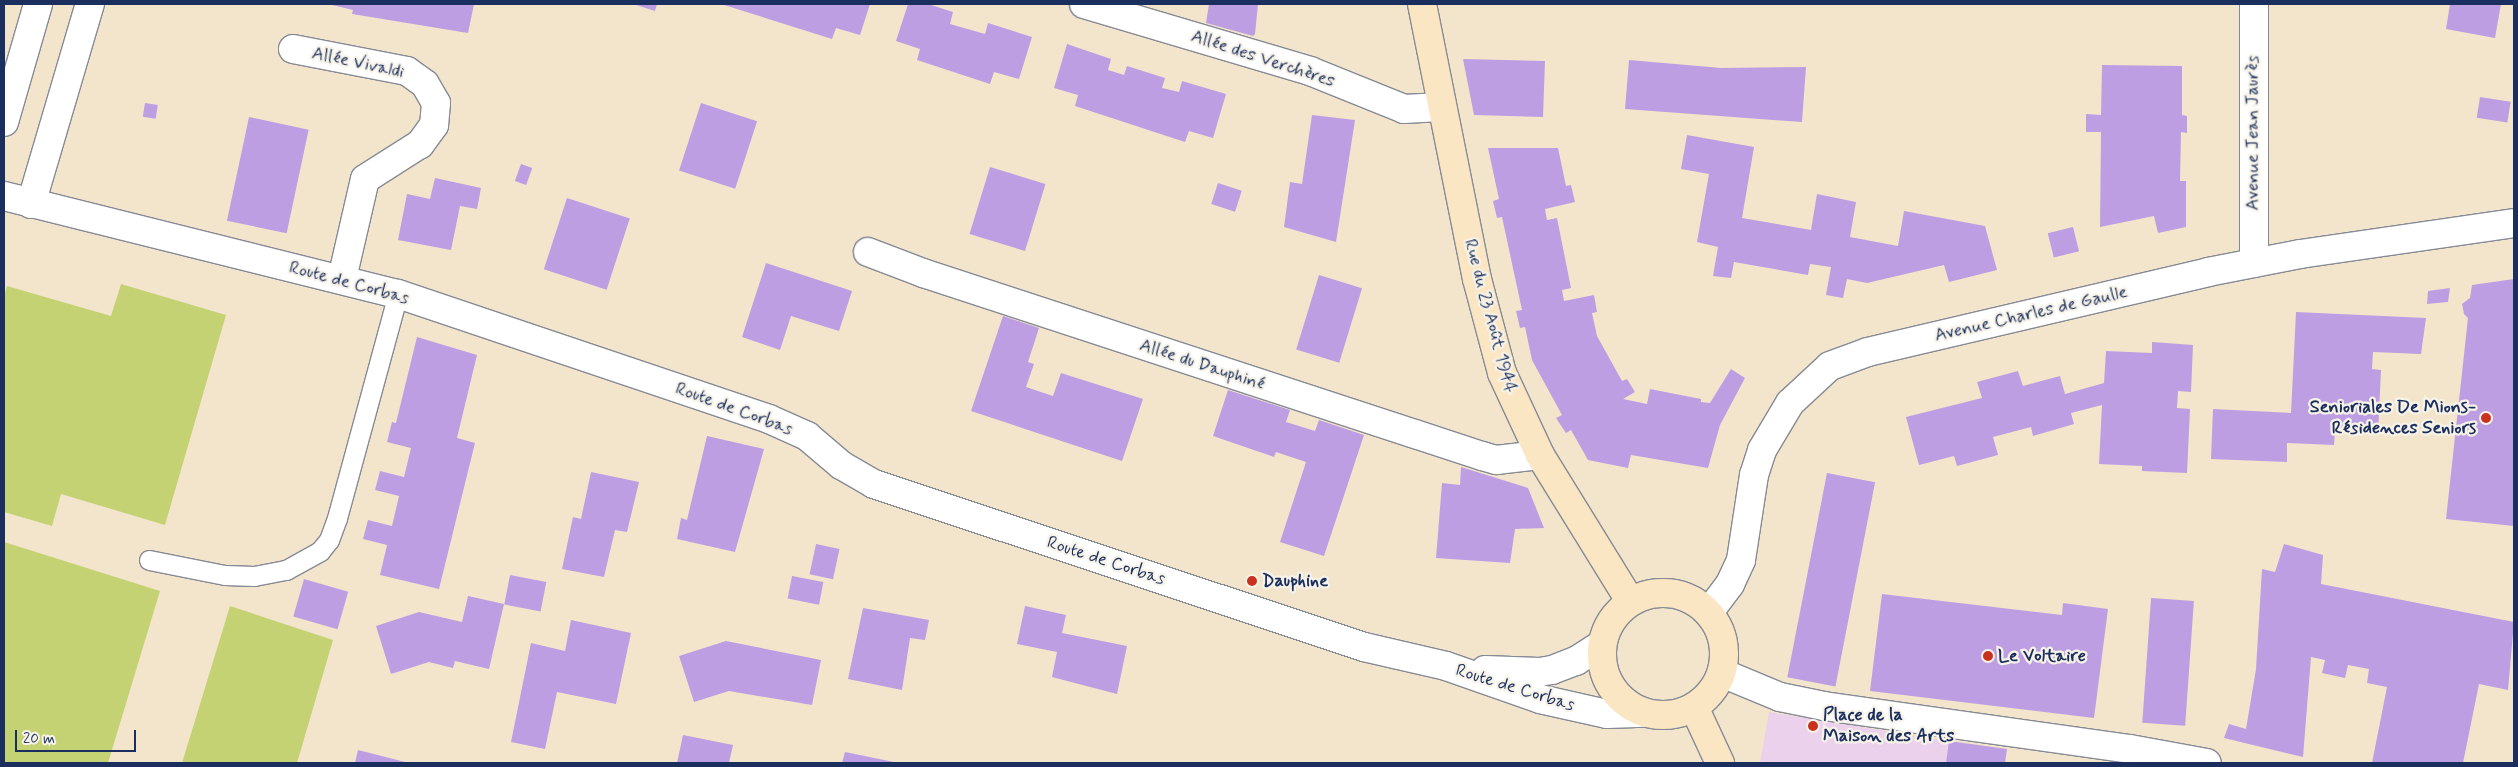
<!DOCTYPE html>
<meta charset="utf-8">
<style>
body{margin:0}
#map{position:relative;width:2518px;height:767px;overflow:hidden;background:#f2e5cc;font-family:Mynerve,sans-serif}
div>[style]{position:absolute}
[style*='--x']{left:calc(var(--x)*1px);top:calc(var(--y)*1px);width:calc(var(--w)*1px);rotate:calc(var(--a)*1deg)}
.built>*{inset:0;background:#ebd1eb}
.green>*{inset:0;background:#c4d274}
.building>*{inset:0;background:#be9ee2;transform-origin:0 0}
.roads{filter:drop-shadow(1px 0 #868a95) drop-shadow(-1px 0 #868a95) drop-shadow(0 1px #868a95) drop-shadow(0 -1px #868a95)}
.service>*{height:19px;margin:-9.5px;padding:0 9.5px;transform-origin:9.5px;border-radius:9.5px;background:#fff}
.minor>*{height:28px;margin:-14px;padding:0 14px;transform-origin:14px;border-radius:14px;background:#fff}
.tertiary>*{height:28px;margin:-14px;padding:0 14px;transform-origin:14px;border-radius:14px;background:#fff}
.secondary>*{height:28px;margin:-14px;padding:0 14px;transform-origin:14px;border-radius:14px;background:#fbe6c4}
.secondary>.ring{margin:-14px;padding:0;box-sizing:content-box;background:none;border:28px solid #fbe6c4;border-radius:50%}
.dots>*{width:14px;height:14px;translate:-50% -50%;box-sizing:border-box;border:2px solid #f7f3e8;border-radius:50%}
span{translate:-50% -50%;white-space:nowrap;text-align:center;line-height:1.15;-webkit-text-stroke:4.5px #f7f3e8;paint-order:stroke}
.street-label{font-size:18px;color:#1b2f5e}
.poi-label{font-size:18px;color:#1b2f5e;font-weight:700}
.right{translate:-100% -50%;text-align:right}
.left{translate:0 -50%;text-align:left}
.frame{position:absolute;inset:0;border:5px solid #1b2f5e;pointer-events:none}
.scale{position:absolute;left:15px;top:730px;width:121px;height:22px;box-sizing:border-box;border:2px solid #1b2f5e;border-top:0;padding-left:6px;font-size:15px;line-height:18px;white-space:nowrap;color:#1b2f5e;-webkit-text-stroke:4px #f7f3e8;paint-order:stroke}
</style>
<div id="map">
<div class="built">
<i style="clip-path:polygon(1769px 712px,1949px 741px,1946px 763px,1760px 763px)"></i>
</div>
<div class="green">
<i style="clip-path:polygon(121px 284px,226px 315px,165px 525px,61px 494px,52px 526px,4px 512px,4px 297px,7px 286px,111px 316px)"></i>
<i style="clip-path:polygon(4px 542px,160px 591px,108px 763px,4px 763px)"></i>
<i style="clip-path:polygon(230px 606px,333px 640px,297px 763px,182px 763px)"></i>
</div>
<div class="building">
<i style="clip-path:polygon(328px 4px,474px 4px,468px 33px,352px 14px,353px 10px)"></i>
<i style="clip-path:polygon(633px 4px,657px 4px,655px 11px)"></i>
<i style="clip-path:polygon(721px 4px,870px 4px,860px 35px,836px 28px,832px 39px)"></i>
<i style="clip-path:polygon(908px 4px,928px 4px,953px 12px,950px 24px,985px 34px,988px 23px,1032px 37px,1019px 79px,994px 72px,990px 84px,917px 60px,920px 49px,896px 41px)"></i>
<i style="clip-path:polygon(1209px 4px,1258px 4px,1255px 34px,1253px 36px,1206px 23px)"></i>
<i style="clip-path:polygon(2450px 4px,2501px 4px,2495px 38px,2446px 29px)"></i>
<i style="clip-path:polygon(1067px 44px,1111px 59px,1108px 70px,1124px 75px,1127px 66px,1165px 78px,1162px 88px,1179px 92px,1182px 81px,1226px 94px,1213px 138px,1189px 131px,1185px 142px,1075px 106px,1078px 95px,1054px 88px)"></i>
<i style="clip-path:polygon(1463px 59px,1545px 61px,1543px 117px,1474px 115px)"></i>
<i style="clip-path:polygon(1629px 60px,1721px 68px,1806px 67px,1802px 122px,1625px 109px)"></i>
<i style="clip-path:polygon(2102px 65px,2182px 66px,2182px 115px,2187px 116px,2187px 133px,2181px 132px,2180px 181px,2186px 181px,2186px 227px,2158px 233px,2154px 216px,2100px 227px,2101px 132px,2086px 132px,2086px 114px,2101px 115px)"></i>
<i style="left:2480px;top:97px;width:31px;height:21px;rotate:9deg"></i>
<i style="left:145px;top:103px;width:13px;height:14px;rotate:9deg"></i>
<i style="left:701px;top:103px;width:59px;height:71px;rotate:18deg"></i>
<i style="clip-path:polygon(1312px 115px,1355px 120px,1336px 242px,1284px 227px,1290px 182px,1302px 184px)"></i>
<i style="left:249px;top:117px;width:61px;height:106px;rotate:12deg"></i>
<i style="clip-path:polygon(1687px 135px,1754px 147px,1742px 218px,1811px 230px,1817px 194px,1856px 202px,1850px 237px,1898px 246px,1904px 211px,1985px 226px,1997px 270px,1949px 282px,1944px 265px,1867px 283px,1847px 279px,1843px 298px,1826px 295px,1831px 267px,1810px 264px,1808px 275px,1734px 262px,1731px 278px,1713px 276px,1718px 247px,1697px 242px,1709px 174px,1681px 169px)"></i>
<i style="clip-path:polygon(1488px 148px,1558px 148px,1566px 186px,1571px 185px,1575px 202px,1545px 209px,1547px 220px,1557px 218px,1571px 288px,1562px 290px,1564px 301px,1594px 295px,1597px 312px,1592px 313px,1597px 336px,1622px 381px,1627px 379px,1635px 392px,1623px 399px,1647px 404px,1650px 389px,1701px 399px,1701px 402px,1710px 403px,1731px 369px,1745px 378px,1720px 425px,1708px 468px,1631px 455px,1628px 468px,1588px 460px,1571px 430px,1566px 433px,1556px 418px,1562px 415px,1532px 360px,1525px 327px,1520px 328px,1516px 311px,1522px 310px,1502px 217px,1497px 218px,1493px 201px,1499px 199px)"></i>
<i style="left:521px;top:164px;width:12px;height:18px;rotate:20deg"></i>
<i style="left:990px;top:167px;width:58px;height:70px;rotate:17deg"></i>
<i style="clip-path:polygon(435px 178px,481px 188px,477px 209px,460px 206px,451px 250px,398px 240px,407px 194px,430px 199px)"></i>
<i style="left:1218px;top:183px;width:25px;height:22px;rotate:18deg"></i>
<i style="left:567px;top:198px;width:66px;height:75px;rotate:18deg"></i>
<i style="left:2073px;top:227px;width:25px;height:26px;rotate:76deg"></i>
<i style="clip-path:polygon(766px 263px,852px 291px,839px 331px,791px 316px,780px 350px,742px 337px)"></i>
<i style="left:1319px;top:275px;width:45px;height:78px;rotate:17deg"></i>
<i style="clip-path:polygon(2514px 279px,2514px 526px,2446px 519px,2468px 318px,2464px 314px,2462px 304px,2470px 298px,2472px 285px)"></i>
<i style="clip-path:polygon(2450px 288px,2448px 302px,2427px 304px,2428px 291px)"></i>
<i style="clip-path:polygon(2296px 312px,2426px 318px,2421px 354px,2373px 352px,2372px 369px,2381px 370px,2378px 434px,2335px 432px,2334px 445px,2287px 443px,2287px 462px,2211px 459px,2213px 409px,2291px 413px)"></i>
<i style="clip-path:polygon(1003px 316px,1039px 328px,1028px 362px,1034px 364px,1026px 387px,1053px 396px,1061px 373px,1143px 399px,1122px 461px,971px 411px)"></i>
<i style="clip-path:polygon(417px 337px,477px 355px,457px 438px,475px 443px,439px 589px,380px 575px,387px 545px,363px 539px,368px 520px,392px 526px,399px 496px,375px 490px,380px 471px,404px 477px,411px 448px,387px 442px,392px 422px,396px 423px)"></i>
<i style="clip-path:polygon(2152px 342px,2193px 345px,2191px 392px,2178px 391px,2177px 408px,2190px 409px,2187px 473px,2142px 471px,2142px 466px,2099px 464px,2102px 405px,2071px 413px,2074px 424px,2033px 436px,2031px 427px,1993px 437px,1998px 455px,1957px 466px,1954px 456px,1919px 465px,1906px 417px,1982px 398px,1977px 382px,2018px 371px,2023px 386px,2060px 376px,2065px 394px,2104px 383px,2106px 351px,2152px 353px)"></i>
<i style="clip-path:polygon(1228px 390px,1290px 410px,1286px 422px,1315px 431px,1319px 420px,1364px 435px,1324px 556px,1280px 542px,1306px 462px,1276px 452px,1274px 457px,1213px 436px)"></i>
<i style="clip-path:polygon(707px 436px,764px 449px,735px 552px,677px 539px,681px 518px,687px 520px)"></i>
<i style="clip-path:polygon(1461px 467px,1528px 488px,1544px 528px,1515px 529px,1510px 563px,1436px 558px,1442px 483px,1460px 485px)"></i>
<i style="clip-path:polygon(591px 472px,639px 482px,627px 532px,615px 530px,604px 577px,562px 569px,573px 517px,581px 519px)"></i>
<i style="left:1827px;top:473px;width:49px;height:208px;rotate:11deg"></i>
<i style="left:816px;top:544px;width:24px;height:31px;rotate:12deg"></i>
<i style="clip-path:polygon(2284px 544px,2323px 555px,2321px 584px,2514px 622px,2508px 690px,2479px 684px,2463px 763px,2372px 763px,2387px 687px,2367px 683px,2369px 669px,2348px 665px,2345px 678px,2322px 673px,2325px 660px,2311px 657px,2303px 757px,2224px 738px,2229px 724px,2246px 729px,2256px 669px,2262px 569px,2275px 572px)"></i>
<i style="left:510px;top:575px;width:37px;height:30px;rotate:11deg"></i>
<i style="left:792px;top:576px;width:32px;height:23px;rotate:11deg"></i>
<i style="left:304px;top:579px;width:46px;height:39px;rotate:16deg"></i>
<i style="clip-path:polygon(1882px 594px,2062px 615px,2063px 603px,2108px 609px,2094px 718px,1870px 691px)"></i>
<i style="clip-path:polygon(468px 596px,504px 604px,489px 669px,455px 661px,453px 668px,429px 662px,391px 674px,376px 626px,419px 612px,462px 622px)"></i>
<i style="left:2151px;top:598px;width:43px;height:125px;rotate:4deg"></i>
<i style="clip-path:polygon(1025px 606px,1066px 615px,1062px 633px,1127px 646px,1117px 694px,1052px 677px,1057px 652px,1017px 644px)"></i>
<i style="clip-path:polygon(863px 608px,929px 620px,925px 640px,910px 638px,902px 690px,848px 679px)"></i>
<i style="clip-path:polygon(571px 620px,631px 633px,616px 704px,557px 692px,545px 749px,511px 742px,531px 643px,565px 651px)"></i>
<i style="clip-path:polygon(726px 641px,821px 660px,812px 705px,729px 691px,694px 702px,679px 656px)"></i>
<i style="clip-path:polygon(683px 735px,733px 745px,729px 763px,677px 763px)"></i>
<i style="clip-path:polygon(1949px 741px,2007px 749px,2005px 763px,1946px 763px)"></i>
<i style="clip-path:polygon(358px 750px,409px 763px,355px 763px)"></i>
<i style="clip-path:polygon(845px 752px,894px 762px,894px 763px,842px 763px)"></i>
</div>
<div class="roads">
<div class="service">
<i style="--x:149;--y:560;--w:77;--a:11.2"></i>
<i style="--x:225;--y:575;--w:29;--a:2"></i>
<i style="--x:254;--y:576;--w:33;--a:-11"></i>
<i style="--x:286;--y:570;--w:39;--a:-29"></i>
<i style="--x:320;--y:551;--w:14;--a:-51"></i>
<i style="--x:329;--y:540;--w:23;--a:-70"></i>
<i style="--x:337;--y:518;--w:232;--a:-74.8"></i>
</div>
<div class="minor">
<i style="--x:1084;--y:4;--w:236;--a:16.5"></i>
<i style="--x:1310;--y:71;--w:101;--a:22"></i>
<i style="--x:1404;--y:109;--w:37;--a:-3"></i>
<i style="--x:2254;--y:4;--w:259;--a:90"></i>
<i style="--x:293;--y:49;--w:116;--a:10.9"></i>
<i style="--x:407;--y:71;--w:22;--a:36"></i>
<i style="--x:425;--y:84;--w:22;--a:60"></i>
<i style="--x:436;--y:103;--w:22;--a:95"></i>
<i style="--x:434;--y:125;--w:24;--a:126"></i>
<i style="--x:420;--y:144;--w:65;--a:147.5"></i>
<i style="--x:365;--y:179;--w:103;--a:103"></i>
<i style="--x:4;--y:122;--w:123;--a:-73.9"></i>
<i style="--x:31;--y:204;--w:209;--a:-73.6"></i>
<i style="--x:868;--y:252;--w:59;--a:20.9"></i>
<i style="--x:923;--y:273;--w:588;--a:18.13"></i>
<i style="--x:1482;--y:456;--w:15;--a:16"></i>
<i style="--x:1496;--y:460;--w:44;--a:-6.5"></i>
<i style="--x:1709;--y:612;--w:35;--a:-53"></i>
<i style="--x:1730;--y:584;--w:26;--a:-65"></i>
<i style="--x:1741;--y:560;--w:86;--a:-81.3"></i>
<i style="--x:1754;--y:475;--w:26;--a:-72"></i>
<i style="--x:1762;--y:450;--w:55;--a:-59.2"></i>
<i style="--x:1790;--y:403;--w:54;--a:-42.8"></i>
<i style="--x:1830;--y:366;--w:40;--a:-20.2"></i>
<i style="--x:1868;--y:352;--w:349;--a:-13.2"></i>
<i style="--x:2208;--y:272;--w:94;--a:-11.1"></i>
<i style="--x:2300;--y:254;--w:216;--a:-8.2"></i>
<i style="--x:1722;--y:673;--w:63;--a:22.5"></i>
<i style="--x:1780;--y:697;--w:45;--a:11.6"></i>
<i style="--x:1824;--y:706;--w:309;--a:8"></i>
<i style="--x:2130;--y:749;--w:78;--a:10.3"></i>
</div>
<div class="tertiary">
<i style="--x:4;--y:196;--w:406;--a:14"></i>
<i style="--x:398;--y:294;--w:391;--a:18.6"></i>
<i style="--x:769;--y:419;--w:42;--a:24.1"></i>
<i style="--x:807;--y:436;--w:45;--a:40.5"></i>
<i style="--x:841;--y:465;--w:38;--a:30"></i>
<i style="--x:874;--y:484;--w:516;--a:18.4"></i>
<i style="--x:1364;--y:647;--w:84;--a:13"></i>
<i style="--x:1446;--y:666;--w:100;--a:19.3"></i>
<i style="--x:1540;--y:699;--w:69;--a:12.6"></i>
<i style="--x:1607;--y:714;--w:37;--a:-2"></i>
<i style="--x:1485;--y:670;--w:54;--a:2.1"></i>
<i style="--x:1539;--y:672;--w:13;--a:-9"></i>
<i style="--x:1552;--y:670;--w:26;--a:-21"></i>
<i style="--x:1576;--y:661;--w:30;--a:-33"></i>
</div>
<div class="secondary">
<i style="--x:1422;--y:4;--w:280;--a:78.7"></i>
<i style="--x:1477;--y:279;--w:97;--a:75.1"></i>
<i style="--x:1502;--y:373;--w:90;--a:65.1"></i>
<i style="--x:1540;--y:455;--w:172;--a:58.3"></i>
<i class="ring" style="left:1602px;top:593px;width:94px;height:94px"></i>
<i style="--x:1694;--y:707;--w:62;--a:65.1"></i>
</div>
</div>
<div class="dots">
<i style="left:2486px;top:418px;background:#c8321e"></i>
<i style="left:1252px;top:581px;background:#c8321e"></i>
<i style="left:1988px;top:656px;background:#c8321e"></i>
<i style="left:1813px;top:726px;background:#c8321e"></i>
</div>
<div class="street-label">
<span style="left:1263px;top:59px;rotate:18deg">Allée des Verchères</span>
<span style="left:358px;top:63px;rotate:12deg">Allée Vivaldi</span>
<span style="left:2253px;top:133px;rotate:-90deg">Avenue Jean Jaurès</span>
<span style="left:349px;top:283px;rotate:15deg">Route de Corbas</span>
<span style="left:2031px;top:314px;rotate:-13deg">Avenue Charles de Gaulle</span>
<span style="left:1490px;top:316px;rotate:75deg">Rue du 23 Août 1944</span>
<span style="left:1202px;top:365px;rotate:18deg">Allée du Dauphiné</span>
<span style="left:734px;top:409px;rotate:20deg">Route de Corbas</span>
<span style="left:1106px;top:561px;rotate:18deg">Route de Corbas</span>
<span style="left:1515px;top:688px;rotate:17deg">Route de Corbas</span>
</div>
<div class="poi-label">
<span class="right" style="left:2476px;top:418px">Senioriales De Mions-<br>Résidences Seniors</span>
<span class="left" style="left:1262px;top:581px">Dauphine</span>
<span class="left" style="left:1998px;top:656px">Le Voltaire</span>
<span class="left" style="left:1823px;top:726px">Place de la<br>Maison des Arts</span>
</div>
<div class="frame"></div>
<div class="scale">20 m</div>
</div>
